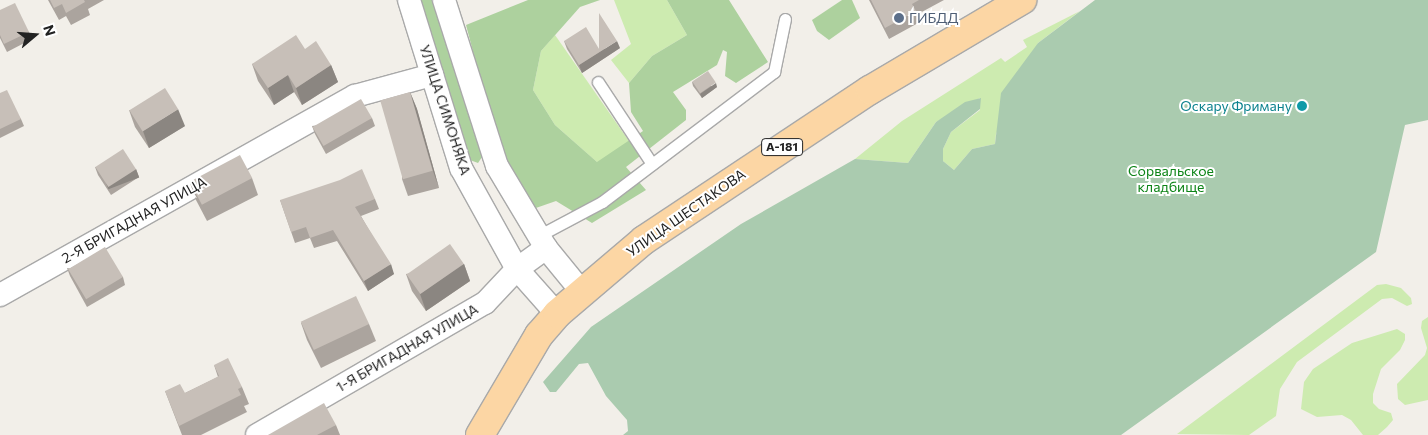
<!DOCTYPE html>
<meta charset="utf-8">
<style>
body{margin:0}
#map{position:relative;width:1428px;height:435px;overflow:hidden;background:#f2efe9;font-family:Commissioner,sans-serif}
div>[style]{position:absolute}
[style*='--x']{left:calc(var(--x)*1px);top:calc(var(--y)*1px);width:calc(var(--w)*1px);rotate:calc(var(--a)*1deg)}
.grass>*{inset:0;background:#cdebb0}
.forest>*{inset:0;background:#add19e}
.cemetery>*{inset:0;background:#aacbaf}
.roads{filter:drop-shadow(1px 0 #a9a9a9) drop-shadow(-1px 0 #a9a9a9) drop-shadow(0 1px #a9a9a9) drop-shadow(0 -1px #a9a9a9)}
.service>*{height:11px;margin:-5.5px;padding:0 5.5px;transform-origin:5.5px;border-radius:5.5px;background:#fff}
.minor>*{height:22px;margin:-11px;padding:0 11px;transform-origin:11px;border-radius:11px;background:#fff}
.primary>*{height:28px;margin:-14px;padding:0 14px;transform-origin:14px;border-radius:14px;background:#fcd6a4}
.wall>*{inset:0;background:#aba49e}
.shaded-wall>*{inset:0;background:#8b8681;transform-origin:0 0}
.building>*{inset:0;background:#c7bfb8;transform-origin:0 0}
.dots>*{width:14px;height:14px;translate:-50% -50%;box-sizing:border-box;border:2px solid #fff;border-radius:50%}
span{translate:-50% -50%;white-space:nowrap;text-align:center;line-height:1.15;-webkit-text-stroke:4px #fff;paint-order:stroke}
.shield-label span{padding:1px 4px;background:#fff;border:1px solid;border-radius:4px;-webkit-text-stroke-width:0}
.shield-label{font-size:12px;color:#222;font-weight:700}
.service-label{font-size:14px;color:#4e5e75}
.left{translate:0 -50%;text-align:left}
.culture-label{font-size:14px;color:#0d838f}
.right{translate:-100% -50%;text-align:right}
.street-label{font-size:14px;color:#222}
.park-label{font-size:14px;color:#0c8416}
.north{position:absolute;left:10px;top:10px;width:50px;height:50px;-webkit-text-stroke:4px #fff;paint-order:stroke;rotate:72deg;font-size:14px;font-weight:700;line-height:20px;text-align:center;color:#222}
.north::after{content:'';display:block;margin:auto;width:18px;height:22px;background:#222;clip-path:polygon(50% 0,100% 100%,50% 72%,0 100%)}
</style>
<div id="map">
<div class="grass">
<i style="clip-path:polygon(614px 0,667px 0,687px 35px,652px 56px,629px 83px,611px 60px,631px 44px)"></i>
<i style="clip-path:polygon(1080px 11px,1038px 43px,996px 134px,995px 144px,972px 149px,954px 170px,943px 161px,943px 149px,951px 132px,980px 110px,980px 98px,936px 122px,908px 163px,855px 159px,902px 121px,1001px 58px,1005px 62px,1027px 47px,1023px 40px)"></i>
<i style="clip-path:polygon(555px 35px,629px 141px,598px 163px,555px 125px,533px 90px,541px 51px)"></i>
<i style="clip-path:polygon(1386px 284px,1401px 288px,1411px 298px,1412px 304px,1407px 306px,1392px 298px,1382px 299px,1297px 362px,1280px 389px,1276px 416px,1249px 435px,1177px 434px,1377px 285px)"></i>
<i style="clip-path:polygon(1428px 317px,1428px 400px,1405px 405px,1398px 399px,1397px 384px,1425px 355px,1427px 348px,1421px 328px,1422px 321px)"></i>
<i style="clip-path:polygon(1397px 329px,1405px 334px,1405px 340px,1400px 350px,1381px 369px,1373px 394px,1373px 403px,1379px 409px,1391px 413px,1393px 420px,1387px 427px,1378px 435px,1363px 435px,1351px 420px,1342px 415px,1317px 417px,1301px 409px,1304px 382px,1313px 369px,1352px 343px)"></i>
</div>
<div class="forest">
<i style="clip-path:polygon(420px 0,433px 0,482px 157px,478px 163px,470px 160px)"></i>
<i style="clip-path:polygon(528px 0,600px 0,580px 7px,541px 51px,533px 90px,555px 125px,597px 162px,643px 131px,631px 112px,629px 83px,652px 56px,687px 35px,667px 0,729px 0,768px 62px,736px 83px,725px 76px,727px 52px,723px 50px,717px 65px,673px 92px,686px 110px,686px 120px,626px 167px,646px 190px,592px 223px,556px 201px,533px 209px,503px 165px,466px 25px)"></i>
<i style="clip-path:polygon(842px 0,852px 0,860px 18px,829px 40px,817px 31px,812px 20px)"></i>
</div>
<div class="cemetery">
<i style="clip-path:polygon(1095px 0,1428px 0,1428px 120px,1405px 125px,1376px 252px,1121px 435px,623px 435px,628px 431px,627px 420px,606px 396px,588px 363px,579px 364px,556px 392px,550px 392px,543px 382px,591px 327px,741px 224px,855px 159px,908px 163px,936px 122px,965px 102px,981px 98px,980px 109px,951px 132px,943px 149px,943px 161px,954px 170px,972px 149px,995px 144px,1001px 93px,1038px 43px)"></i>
</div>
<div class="roads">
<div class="service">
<i style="--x:598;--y:82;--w:98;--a:56.6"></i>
<i style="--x:538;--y:236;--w:72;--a:-28"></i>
<i style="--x:602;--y:202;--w:216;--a:-37.1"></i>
<i style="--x:774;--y:72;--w:54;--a:-78.3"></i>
</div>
<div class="minor">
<i style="--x:409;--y:0;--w:176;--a:72.8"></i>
<i style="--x:461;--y:168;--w:115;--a:61"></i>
<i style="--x:517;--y:269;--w:60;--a:48.4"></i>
<i style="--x:444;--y:0;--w:174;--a:72.3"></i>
<i style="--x:497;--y:166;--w:96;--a:59.1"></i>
<i style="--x:546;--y:248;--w:57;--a:50.7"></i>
<i style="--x:0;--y:295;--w:407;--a:-29.3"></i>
<i style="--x:355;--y:96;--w:80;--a:-15.3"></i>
<i style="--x:257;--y:435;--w:263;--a:-30.1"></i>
<i style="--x:485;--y:303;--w:47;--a:-46.7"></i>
<i style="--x:517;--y:269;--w:36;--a:-36"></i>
</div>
<div class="primary">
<i style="--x:480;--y:435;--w:116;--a:-59.5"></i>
<i style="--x:539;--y:335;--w:28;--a:-49"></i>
<i style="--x:557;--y:314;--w:114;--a:-40.4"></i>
<i style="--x:644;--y:240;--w:271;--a:-33.6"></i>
<i style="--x:870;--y:90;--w:177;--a:-30.6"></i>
</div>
</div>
<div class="wall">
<i style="clip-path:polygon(48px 0,104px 0,88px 9px,90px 15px,71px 25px,66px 16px,59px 20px)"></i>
<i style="clip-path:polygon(869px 0,944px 0,918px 14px,920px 22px,889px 39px)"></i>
<i style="clip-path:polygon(0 10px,29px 32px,32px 39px,7px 52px,0 38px)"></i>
<i style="clip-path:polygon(564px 41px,599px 49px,620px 48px,582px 73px,567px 49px)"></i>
<i style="clip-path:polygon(305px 49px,331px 65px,338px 82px,302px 105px,294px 92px,274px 105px,258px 81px,252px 64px)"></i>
<i style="clip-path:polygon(692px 82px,717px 87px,702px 98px,693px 86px)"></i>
<i style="clip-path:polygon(410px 92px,417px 109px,439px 188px,408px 196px,402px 179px)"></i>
<i style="clip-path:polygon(0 93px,21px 119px,24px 126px,0 138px)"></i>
<i style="clip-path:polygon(129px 110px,185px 126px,149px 148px,135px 127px)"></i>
<i style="clip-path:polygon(372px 118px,375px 126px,326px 154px,315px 134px,312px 126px)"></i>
<i style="clip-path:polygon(95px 167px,136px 169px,139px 177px,111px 195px,98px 175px)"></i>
<i style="clip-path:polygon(252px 178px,258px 195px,207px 221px,196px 200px,190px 183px)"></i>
<i style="clip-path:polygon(375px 199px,379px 209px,361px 216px,394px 274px,368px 291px,337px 241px,314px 248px,310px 238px,295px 243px,280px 200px)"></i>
<i style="clip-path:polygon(464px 264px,470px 281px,426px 311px,412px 291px,406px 274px)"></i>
<i style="clip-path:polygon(67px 268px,123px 277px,125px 285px,87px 307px,70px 276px)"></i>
<i style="clip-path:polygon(301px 323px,369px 324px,376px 341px,321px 368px,307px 340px)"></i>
<i style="clip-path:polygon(214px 365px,242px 387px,249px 404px,244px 406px,247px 412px,201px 435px,182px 435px,165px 391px,185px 393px,218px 377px)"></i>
<i style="clip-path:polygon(336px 425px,340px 435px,268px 435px)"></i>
</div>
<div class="shaded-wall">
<i style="clip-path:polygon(617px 41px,620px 48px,582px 73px,579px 65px)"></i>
<i style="clip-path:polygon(331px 65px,338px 82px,302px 105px,296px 88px)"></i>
<i style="clip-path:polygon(288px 75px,294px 92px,274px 105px,268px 88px)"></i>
<i style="clip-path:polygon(716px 83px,717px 87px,702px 98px,700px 94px)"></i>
<i style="clip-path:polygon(410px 92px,417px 109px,439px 188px,433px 171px)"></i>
<i style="clip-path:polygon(178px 109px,185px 126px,149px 148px,143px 131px)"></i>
<i style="left:136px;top:169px;width:9px;height:33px;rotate:69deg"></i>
<i style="clip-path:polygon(391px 264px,394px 274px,368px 291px,364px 281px)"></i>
<i style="clip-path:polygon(464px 264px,470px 281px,426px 311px,420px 294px)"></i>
</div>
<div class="building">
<i style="clip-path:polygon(50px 0,84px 0,85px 2px,66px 13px,62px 4px,54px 8px)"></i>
<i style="clip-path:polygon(871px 0,919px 0,912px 4px,916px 11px,885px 28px)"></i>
<i style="clip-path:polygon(15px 3px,29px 32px,4px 44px,0 35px,0 10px)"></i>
<i style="clip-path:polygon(599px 13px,617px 41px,579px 65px,564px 41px,586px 27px,599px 49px)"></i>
<i style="clip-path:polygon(296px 35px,305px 49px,316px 41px,331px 65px,296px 88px,288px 75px,268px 88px,252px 64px)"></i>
<i style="left:708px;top:71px;width:14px;height:19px;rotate:56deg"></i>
<i style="left:165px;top:88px;width:25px;height:42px;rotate:58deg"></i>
<i style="clip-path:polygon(7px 90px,21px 119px,0 129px,0 93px)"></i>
<i style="left:410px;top:92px;width:82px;height:31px;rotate:74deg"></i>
<i style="left:361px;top:99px;width:22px;height:56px;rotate:60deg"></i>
<i style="left:123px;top:149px;width:24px;height:33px;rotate:57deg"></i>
<i style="left:240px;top:155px;width:26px;height:57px;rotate:62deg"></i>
<i style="clip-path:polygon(362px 169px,375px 199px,355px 207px,391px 264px,364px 281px,333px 230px,310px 238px,306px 227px,291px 232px,280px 200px,340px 180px)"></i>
<i style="left:450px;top:244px;width:24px;height:53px;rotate:55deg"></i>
<i style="left:105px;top:247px;width:35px;height:43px;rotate:59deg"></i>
<i style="left:356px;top:296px;width:31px;height:61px;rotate:65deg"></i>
<i style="clip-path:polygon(228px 358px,242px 387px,238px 389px,241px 395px,179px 426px,165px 391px,180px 384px,185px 393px,219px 376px,214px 365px)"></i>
<i style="clip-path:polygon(324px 403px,336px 425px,317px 435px,268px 435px)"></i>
</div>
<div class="dots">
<i style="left:899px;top:18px;background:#5c6f8a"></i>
<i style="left:1302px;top:106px;background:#0f9aa8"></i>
</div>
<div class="shield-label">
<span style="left:782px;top:147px">А-181</span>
</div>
<div class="service-label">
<span class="left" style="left:909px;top:18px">ГИБДД</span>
</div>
<div class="culture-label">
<span class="right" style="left:1292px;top:106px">Оскару Фриману</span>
</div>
<div class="street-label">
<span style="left:445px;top:110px;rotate:72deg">УЛИЦА СИМОНЯКА</span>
<span style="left:686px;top:213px;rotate:-35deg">УЛИЦА ШЕСТАКОВА</span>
<span style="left:134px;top:220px;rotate:-29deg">2-Я БРИГАДНАЯ УЛИЦА</span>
<span style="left:407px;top:348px;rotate:-30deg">1-Я БРИГАДНАЯ УЛИЦА</span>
</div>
<div class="park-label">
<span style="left:1171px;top:179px">Сорвальское<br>кладбище</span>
</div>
<div class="north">N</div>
</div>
